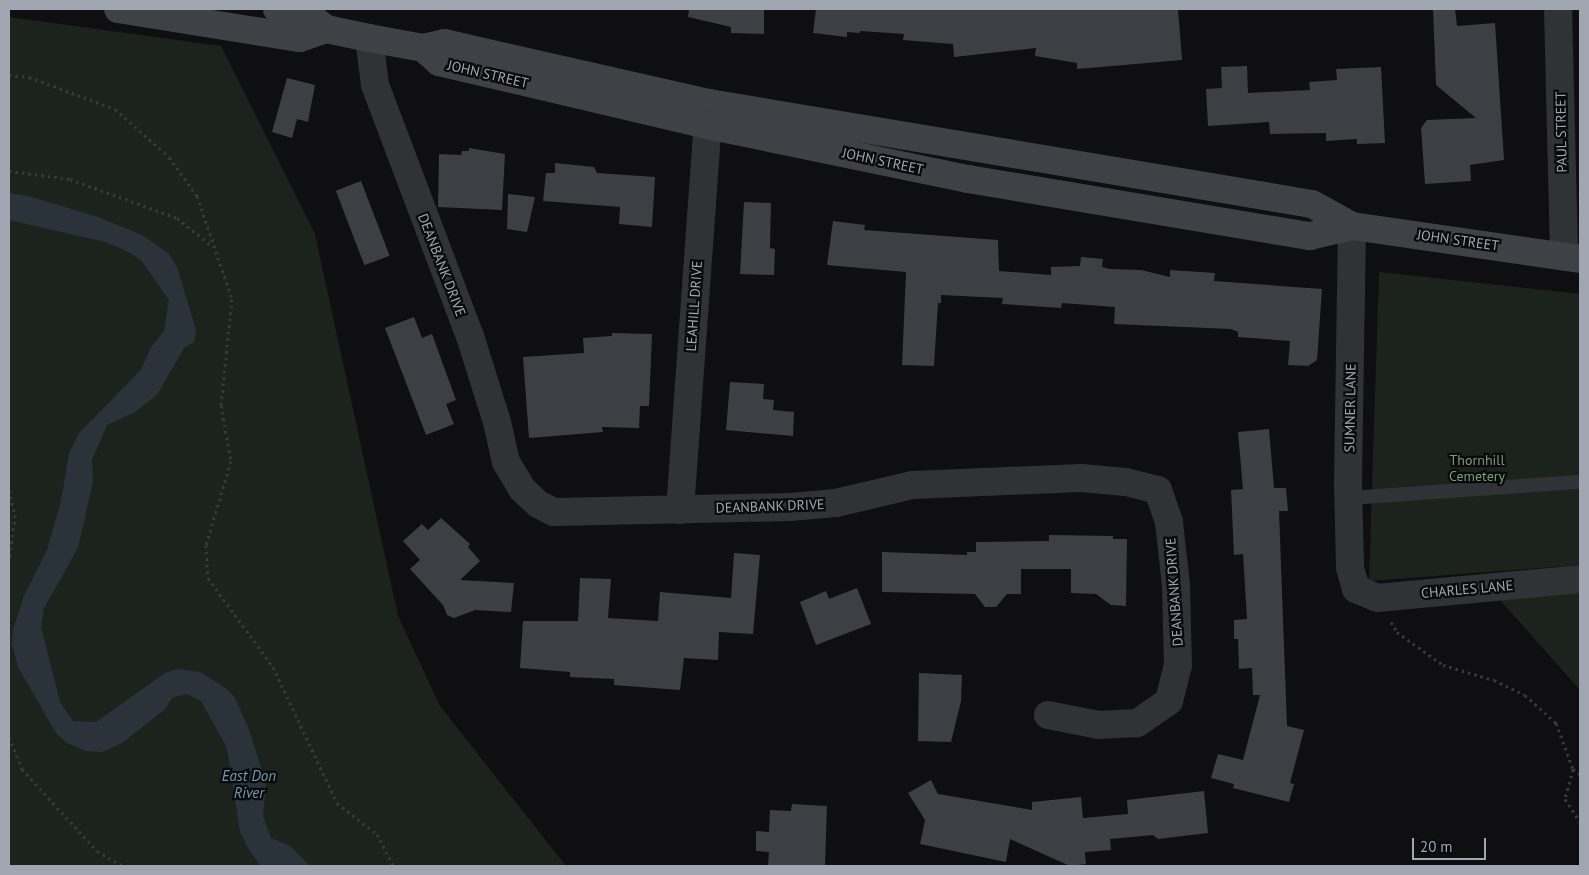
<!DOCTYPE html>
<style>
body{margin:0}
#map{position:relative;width:1589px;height:875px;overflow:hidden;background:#0f0f11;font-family:"PT Sans",sans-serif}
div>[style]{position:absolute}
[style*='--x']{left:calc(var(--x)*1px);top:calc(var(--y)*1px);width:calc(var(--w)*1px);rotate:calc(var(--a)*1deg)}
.green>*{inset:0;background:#1c231c}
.water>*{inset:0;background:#293339}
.building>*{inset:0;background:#3e3f44;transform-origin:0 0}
.path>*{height:3px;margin-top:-1.5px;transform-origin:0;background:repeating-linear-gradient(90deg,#36393d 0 2.5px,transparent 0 6.5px)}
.service>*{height:14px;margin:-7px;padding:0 7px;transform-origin:7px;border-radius:7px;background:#303236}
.minor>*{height:28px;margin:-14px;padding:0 14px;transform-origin:14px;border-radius:14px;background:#303236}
.secondary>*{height:28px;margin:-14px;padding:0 14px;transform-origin:14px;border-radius:14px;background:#3e4146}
span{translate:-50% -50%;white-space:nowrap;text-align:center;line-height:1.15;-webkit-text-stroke:4.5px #0a0a0c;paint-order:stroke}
.street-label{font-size:14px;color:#a0a7b2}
.park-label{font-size:14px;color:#779e76}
.water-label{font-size:15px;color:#749aaf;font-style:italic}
.frame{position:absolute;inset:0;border:10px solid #a0a7b2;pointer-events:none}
.scale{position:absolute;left:1412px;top:838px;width:74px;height:22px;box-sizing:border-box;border:2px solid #a0a7b2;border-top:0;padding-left:6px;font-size:15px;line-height:18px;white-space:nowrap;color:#a0a7b2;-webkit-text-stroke:4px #0a0a0c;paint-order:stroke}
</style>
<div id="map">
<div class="green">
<i style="clip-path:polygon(9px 17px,221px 46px,315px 234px,398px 616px,440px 706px,566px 866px,9px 866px)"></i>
<i style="clip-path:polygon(1379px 272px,1580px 294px,1580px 565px,1369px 581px)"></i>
<i style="clip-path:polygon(1580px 592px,1580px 690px,1499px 599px)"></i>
</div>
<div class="water">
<i style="clip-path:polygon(9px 193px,28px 196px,98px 217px,142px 235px,169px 254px,177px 267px,196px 330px,194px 342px,184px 348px,157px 395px,135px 412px,107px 425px,92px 460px,93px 482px,78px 548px,44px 608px,41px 627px,60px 702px,73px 721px,96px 722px,165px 673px,177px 669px,200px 672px,227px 689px,235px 698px,248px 727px,266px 783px,263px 816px,271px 838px,290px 846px,310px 866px,261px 866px,251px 853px,240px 832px,227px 748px,201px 701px,187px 694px,173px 697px,164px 710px,122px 743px,102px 752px,86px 751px,67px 743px,56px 733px,18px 667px,12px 644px,13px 629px,24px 596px,47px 550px,61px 501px,69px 453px,79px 433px,140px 371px,152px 346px,164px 331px,169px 300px,141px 260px,123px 249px,105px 242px,9px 220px)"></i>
</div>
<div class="building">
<i style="clip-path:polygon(689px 9px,764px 9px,764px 34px,731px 33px,731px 27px,688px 17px)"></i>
<i style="clip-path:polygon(816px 9px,1178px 9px,1182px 60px,1077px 69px,1077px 63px,1035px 56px,1036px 48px,954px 57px,953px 44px,903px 40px,904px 34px,860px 31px,860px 33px,847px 32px,847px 37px,813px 33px)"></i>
<i style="clip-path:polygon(1433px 9px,1455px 9px,1457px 26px,1495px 23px,1504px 160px,1470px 165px,1471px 181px,1425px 184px,1421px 128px,1427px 120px,1476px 118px,1436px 85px)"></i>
<i style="clip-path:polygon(1247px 66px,1248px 93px,1310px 90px,1309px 82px,1337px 80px,1336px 69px,1381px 67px,1385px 143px,1357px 144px,1357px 139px,1326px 141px,1326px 133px,1270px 134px,1269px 122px,1208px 126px,1206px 89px,1222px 88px,1221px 67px)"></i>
<i style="clip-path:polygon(287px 78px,315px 85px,308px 122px,297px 119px,292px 138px,272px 132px)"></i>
<i style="clip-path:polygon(469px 148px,505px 154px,502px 210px,438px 207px,439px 154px,461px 155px,462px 151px,469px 151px)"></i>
<i style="clip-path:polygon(555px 163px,594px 167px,597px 173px,655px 177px,652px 227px,619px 224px,620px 207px,543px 201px,546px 173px,555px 173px)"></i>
<i style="left:361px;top:181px;width:80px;height:27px;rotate:69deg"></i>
<i style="clip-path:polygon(508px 194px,535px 197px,527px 232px,507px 229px)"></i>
<i style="clip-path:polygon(744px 202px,771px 203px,770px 248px,775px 249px,774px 275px,740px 274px)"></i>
<i style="clip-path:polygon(833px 221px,865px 225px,864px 230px,998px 240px,999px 271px,1051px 275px,1051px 267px,1080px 266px,1081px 257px,1103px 259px,1102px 267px,1110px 269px,1141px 270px,1170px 277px,1170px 270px,1215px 273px,1214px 281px,1322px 289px,1317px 360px,1308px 366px,1288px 365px,1290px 341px,1238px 337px,1238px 332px,1231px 329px,1114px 324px,1115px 307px,1062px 303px,1061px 308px,1002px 304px,1003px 298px,941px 295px,941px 303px,938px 303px,934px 366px,902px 365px,906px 272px,827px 265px)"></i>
<i style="clip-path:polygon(414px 317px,422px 338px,432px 334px,456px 400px,446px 404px,454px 424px,426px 435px,385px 328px)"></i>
<i style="clip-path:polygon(612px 333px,652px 334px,649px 406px,640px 406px,639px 428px,602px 427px,603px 432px,529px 438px,523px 357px,584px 353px,583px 338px,612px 336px)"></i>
<i style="clip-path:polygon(730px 382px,764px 384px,763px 399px,774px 400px,773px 410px,794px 412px,793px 436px,726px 430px)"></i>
<i style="clip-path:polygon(1269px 429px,1274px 488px,1286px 488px,1288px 511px,1279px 511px,1287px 726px,1304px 730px,1290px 783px,1294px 784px,1289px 802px,1233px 788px,1234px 784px,1211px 778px,1218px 754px,1243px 760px,1260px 695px,1253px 695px,1252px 668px,1239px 669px,1238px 639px,1234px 639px,1234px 620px,1247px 619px,1243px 554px,1234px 555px,1231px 490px,1243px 489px,1238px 432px)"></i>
<i style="clip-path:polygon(441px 518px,470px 544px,468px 547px,480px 561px,460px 580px,514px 583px,511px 612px,475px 610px,454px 618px,447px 615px,443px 605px,410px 569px,420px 560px,403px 541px,422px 524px,428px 530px)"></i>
<i style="clip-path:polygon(1049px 535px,1113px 536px,1113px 539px,1127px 539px,1126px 606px,1111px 605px,1096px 594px,1071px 593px,1071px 569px,1021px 569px,1021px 594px,1007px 594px,996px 607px,985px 607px,975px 594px,882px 592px,882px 552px,967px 555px,967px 552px,976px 552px,976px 542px,1049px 541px)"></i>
<i style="clip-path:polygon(734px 553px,760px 555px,753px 634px,719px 632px,718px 660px,684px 658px,680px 690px,614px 685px,614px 679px,570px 677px,570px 672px,520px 668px,523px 621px,578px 621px,580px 578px,611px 579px,608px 618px,658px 621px,660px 592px,731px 598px)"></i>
<i style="clip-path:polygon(857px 588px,871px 624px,816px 645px,800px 602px,826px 591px,829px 599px)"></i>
<i style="clip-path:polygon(919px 673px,962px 675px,961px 701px,951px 742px,918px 741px)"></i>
<i style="clip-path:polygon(931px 780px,938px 794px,1032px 810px,1032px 802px,1081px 797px,1083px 818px,1128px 814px,1127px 800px,1204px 791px,1208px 833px,1158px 839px,1153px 835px,1110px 839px,1111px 850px,1085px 852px,1086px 864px,1070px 866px,1010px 839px,1006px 862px,920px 844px,925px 820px,908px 793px)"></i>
<i style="clip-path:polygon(792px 804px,827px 806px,825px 866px,768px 866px,769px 852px,756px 851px,756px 831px,769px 832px,770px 810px,791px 811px)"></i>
</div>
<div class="path">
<i style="--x:9;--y:75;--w:20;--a:6"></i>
<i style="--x:29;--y:77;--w:92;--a:20.4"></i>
<i style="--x:115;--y:109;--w:72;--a:41.6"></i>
<i style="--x:169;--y:157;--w:48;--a:54.3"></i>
<i style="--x:197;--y:196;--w:109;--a:71.2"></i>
<i style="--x:232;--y:299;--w:107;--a:95.9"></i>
<i style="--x:221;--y:405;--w:57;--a:79.9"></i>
<i style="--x:231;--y:461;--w:88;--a:106.6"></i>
<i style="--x:206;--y:545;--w:33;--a:87"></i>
<i style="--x:208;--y:578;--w:110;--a:53.9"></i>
<i style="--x:273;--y:667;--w:150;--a:64.8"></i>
<i style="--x:337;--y:803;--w:51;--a:37.8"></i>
<i style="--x:377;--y:834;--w:36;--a:63"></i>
<i style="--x:9;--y:171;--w:62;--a:7.5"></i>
<i style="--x:70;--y:179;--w:114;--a:20"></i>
<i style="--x:177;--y:218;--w:46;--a:38.9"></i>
<i style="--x:9;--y:490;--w:26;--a:77"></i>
<i style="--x:15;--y:515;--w:47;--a:97.3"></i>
<i style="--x:1391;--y:622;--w:12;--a:59"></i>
<i style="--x:1397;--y:632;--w:57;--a:35.7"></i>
<i style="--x:1443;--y:665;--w:53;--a:16.4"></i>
<i style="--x:1494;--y:680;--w:34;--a:26"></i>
<i style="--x:1525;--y:695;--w:42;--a:42.1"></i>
<i style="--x:1556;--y:723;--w:49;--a:69.7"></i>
<i style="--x:1573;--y:769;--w:9;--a:36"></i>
<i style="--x:9;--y:737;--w:35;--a:68"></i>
<i style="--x:22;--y:769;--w:111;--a:47.6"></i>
<i style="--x:97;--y:851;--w:30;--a:30"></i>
<i style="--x:1573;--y:769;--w:31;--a:105"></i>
<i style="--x:1565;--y:799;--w:27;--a:57"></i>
</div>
<div class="service">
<i style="--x:1349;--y:498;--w:232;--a:-4"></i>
</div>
<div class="minor">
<i style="--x:1558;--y:9;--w:246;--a:88.6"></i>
<i style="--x:369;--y:38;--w:47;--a:82.7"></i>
<i style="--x:375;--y:85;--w:268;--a:69.3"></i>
<i style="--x:470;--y:336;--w:90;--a:72.6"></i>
<i style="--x:497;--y:422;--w:41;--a:77.3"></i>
<i style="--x:506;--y:462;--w:31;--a:59"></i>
<i style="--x:522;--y:489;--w:22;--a:43"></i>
<i style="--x:538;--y:504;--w:18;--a:27"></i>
<i style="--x:554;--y:512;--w:236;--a:-1.2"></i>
<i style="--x:790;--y:507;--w:46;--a:-5"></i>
<i style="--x:836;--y:503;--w:79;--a:-13.2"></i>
<i style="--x:913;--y:485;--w:168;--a:-2.4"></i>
<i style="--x:1081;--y:478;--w:45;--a:5.1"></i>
<i style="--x:1126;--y:482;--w:33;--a:14"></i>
<i style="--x:1158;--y:490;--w:34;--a:71"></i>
<i style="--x:1169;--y:522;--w:63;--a:83.7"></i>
<i style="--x:1176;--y:585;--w:80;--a:88.6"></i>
<i style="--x:1178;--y:665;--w:37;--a:104"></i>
<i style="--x:1169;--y:701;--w:39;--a:145"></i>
<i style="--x:1137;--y:723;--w:38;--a:177"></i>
<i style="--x:1099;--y:725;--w:52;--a:-168.9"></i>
<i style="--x:1352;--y:226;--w:258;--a:90.9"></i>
<i style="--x:1348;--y:484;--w:84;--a:88.6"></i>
<i style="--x:1350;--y:568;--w:22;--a:74"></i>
<i style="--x:1356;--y:589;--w:23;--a:23"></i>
<i style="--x:1377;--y:598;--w:204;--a:-5.3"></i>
<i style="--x:680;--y:510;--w:408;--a:-85.9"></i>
</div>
<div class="secondary">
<i style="--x:118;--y:9;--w:184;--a:9.1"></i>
<i style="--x:300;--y:38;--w:28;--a:-19"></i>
<i style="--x:277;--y:9;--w:28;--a:8"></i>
<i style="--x:305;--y:13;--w:26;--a:37"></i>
<i style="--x:326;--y:29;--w:44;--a:11.8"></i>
<i style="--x:369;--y:38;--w:55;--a:10.5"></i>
<i style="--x:423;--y:48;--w:22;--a:-13"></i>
<i style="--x:444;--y:43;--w:272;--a:12.8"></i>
<i style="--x:709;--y:103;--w:611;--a:9.51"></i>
<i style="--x:1312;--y:204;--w:46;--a:28.8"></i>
<i style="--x:1352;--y:226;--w:230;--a:8.2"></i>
<i style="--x:423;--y:48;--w:21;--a:41"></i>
<i style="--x:439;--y:62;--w:275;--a:13.2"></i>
<i style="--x:707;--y:125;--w:267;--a:11.7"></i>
<i style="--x:968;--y:179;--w:347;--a:9.5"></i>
<i style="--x:1310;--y:236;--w:43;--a:-13.4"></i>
</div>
<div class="street-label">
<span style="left:488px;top:74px;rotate:13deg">JOHN STREET</span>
<span style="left:1561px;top:132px;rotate:-91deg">PAUL STREET</span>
<span style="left:883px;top:161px;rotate:12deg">JOHN STREET</span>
<span style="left:1458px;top:240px;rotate:8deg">JOHN STREET</span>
<span style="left:442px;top:265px;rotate:69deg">DEANBANK DRIVE</span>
<span style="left:694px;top:306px;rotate:-86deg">LEAHILL DRIVE</span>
<span style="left:1350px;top:408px;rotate:-89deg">SUMNER LANE</span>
<span style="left:770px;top:506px;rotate:-2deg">DEANBANK DRIVE</span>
<span style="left:1467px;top:589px;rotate:-5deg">CHARLES LANE</span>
<span style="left:1174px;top:592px;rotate:-94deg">DEANBANK DRIVE</span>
</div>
<div class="park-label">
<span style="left:1477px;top:468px">Thornhill<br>Cemetery</span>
</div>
<div class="water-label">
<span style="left:249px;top:784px">East Don<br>River</span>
</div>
<div class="frame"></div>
<div class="scale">20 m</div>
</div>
